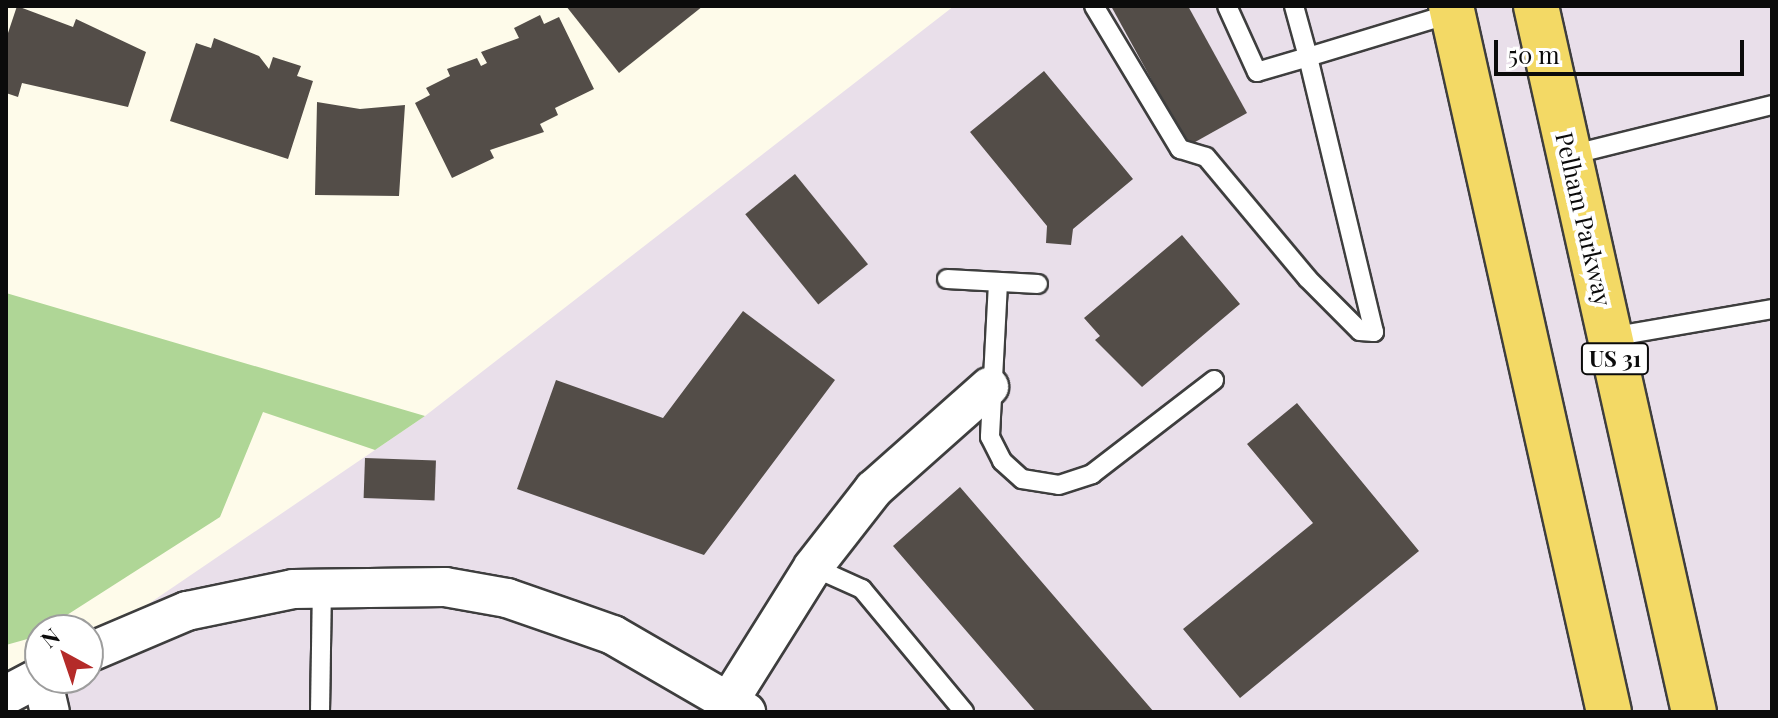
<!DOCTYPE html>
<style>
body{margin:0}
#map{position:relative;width:1778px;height:718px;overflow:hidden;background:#fefbea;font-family:"Playfair Display",serif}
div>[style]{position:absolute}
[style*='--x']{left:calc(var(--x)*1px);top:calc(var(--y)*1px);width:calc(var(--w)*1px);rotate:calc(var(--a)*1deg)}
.industrial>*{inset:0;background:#e9dfea}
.forest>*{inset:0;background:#afd696}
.building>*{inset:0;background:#534d48;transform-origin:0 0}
.roads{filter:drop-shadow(2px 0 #3e3e3e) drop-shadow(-2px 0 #3e3e3e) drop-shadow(0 2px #3e3e3e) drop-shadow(0 -2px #3e3e3e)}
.service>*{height:18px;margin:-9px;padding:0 9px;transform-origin:9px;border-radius:9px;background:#fff}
.minor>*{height:38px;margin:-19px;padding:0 19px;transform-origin:19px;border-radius:19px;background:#fff}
.primary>*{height:44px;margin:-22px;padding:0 22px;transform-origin:22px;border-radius:22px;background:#f3d965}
span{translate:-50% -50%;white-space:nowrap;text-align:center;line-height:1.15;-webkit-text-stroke:8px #fff;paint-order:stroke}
.shield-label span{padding:2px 6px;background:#fff;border:2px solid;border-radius:6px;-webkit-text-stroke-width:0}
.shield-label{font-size:22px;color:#0b0b0b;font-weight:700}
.street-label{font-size:24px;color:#0b0b0b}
.frame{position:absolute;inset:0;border:8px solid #0b0b0b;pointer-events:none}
.north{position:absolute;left:24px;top:614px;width:80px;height:80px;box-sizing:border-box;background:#fff;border:2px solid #9d9d9d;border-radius:50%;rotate:320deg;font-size:22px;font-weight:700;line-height:32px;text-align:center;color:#0b0b0b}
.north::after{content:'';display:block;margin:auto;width:28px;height:36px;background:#b42b29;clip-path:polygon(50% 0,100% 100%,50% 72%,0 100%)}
.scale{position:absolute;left:1494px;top:40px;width:250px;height:36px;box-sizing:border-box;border:4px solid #0b0b0b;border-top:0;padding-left:10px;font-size:24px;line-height:28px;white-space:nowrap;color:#0b0b0b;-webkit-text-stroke:6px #fff;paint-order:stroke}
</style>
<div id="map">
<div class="industrial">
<i style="clip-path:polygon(954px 6px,1772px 6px,1772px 712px,49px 712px,41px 678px,88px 678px,88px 645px,425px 416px)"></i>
</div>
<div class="forest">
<i style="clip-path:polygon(6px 293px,425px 416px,375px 450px,263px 412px,220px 517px,31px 638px,6px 645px)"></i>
</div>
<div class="building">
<i style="clip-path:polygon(17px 6px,73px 27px,76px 19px,146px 52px,128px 107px,22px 83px,18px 97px,6px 93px,6px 39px)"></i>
<i style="clip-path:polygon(566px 6px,703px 6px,619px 73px)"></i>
<i style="clip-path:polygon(1111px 6px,1188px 6px,1247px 113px,1188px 146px)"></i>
<i style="clip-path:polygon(540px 15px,544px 24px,559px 17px,594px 89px,555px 108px,558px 115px,540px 124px,544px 132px,490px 150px,494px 158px,452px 178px,415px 103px,430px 95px,426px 88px,450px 76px,447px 69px,477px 58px,481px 66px,487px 63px,481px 52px,519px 38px,514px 28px)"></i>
<i style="clip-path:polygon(214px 38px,259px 56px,269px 69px,273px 57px,301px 66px,297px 76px,313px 81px,288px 159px,170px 121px,196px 43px,211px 48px)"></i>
<i style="clip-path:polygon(1044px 71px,1133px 179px,1073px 229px,1071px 245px,1046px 243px,1047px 226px,970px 132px)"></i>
<i style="clip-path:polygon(317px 102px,360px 109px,405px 105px,399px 196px,315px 195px)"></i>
<i style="left:795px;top:174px;width:116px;height:64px;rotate:51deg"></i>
<i style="clip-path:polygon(1182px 235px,1240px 304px,1142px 387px,1095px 340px,1100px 336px,1084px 318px)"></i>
<i style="clip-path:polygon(743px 311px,835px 380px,704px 555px,517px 489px,556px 380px,663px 418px)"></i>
<i style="clip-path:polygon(1297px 403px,1419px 551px,1240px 698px,1183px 629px,1313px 523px,1247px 444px)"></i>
<i style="left:365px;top:458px;width:71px;height:40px;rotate:2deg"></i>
<i style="clip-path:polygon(960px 487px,1128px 682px,1154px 712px,1036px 712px,893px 546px)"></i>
</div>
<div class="roads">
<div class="service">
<i style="--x:1094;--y:6;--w:167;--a:59"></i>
<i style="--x:1180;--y:149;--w:27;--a:17"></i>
<i style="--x:1206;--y:157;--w:158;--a:50.1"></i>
<i style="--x:1307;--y:278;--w:75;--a:45"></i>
<i style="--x:1360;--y:331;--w:14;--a:4"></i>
<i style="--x:1374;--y:332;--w:283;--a:-103.5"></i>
<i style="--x:1308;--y:57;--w:53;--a:163.6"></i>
<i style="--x:1257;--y:72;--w:72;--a:-114.4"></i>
<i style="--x:1294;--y:6;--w:53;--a:74.6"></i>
<i style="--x:1308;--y:57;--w:152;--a:-16.9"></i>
<i style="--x:1570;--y:155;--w:208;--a:-13.9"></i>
<i style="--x:947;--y:279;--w:91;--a:3.1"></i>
<i style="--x:998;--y:283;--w:154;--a:93"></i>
<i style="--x:990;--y:437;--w:27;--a:63"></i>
<i style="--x:1002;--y:461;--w:27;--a:42"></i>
<i style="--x:1022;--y:479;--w:37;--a:9"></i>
<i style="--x:1059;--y:485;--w:35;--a:-18"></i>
<i style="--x:1092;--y:474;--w:154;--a:-37.6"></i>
<i style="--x:1610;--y:337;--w:164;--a:-9.8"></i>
<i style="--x:813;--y:567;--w:54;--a:24.2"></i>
<i style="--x:862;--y:589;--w:160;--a:50.3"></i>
<i style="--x:320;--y:712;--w:126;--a:-89.1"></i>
</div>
<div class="minor">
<i style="--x:88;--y:653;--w:108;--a:-23"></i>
<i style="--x:187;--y:611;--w:108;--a:-11.7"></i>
<i style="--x:293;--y:589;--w:152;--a:-0.8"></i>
<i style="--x:445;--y:587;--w:63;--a:10.1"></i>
<i style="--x:507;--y:598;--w:112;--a:19.2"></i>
<i style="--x:613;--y:635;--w:154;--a:30.1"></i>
<i style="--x:42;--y:678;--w:35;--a:77"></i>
<i style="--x:6;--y:695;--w:38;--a:-28"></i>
<i style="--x:729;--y:701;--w:158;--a:-57.9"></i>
<i style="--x:813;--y:567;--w:99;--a:-52"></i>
<i style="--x:874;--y:489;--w:154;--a:-41.6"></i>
</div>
<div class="primary">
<i style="--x:1451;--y:6;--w:723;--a:77.39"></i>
<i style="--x:1536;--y:6;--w:723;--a:77.39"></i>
</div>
</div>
<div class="shield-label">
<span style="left:1615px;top:359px">US 31</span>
</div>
<div class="street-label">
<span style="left:1584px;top:219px;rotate:77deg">Pelham Parkway</span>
</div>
<div class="frame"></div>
<div class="north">N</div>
<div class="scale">50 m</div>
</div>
